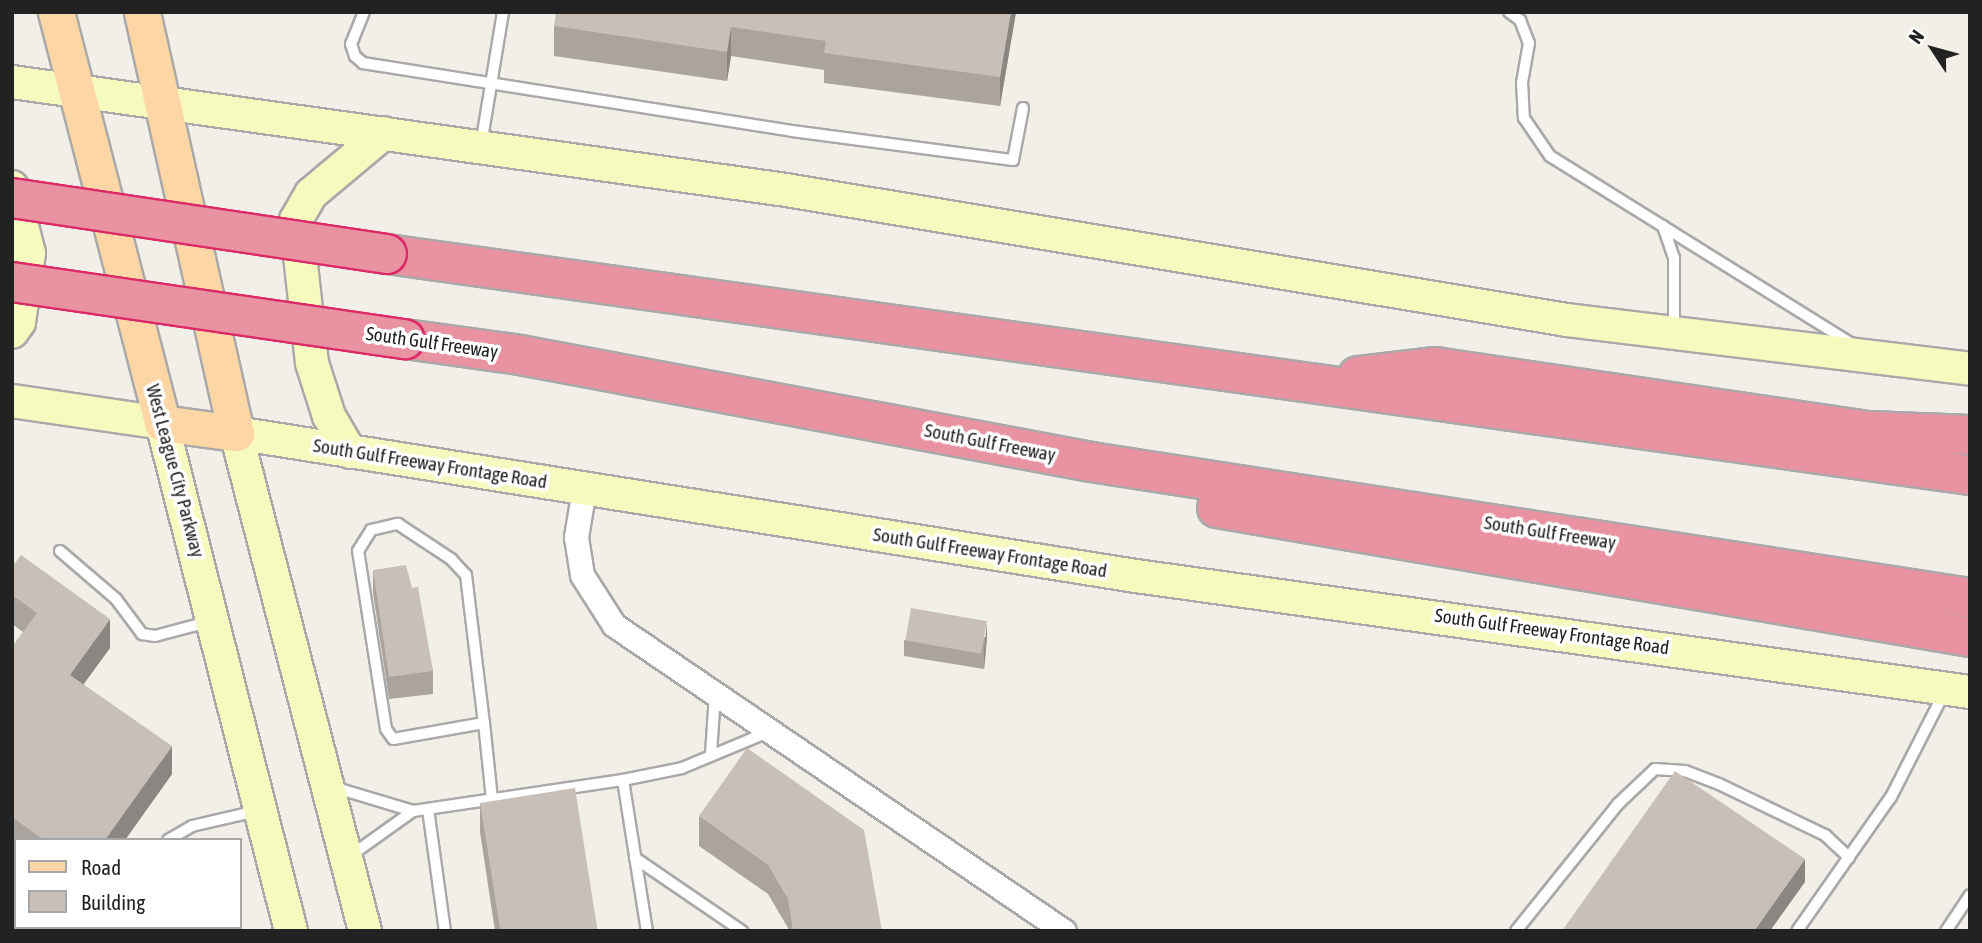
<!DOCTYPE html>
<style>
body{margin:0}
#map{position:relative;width:1982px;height:943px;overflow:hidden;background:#f2efe9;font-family:"Asap Condensed",sans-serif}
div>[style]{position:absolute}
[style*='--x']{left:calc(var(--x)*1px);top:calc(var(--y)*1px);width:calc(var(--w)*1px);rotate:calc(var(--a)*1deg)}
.roads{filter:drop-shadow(2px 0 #a9a9a9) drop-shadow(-2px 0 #a9a9a9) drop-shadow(0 2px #a9a9a9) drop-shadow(0 -2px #a9a9a9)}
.lane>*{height:10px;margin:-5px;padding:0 5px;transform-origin:5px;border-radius:5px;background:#fff}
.street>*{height:23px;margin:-11.5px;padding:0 11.5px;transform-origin:11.5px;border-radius:11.5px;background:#fff}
.secondary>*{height:32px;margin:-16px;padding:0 16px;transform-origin:16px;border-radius:16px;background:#f7fabf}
.primary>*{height:35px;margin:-17.5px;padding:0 17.5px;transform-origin:17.5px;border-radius:17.5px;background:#fcd6a4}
.highway>*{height:38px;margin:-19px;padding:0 19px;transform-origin:19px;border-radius:19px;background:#e892a2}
.bridges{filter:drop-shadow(2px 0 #dc2a67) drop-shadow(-2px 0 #dc2a67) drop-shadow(0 2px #dc2a67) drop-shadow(0 -2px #dc2a67)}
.highway-bridge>*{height:38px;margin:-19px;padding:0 19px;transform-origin:19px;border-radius:19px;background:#e892a2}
.wall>*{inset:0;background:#aba49e}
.shaded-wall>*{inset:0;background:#8b8681}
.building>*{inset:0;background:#c7bfb8;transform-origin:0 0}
span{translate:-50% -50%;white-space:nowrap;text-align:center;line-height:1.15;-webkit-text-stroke:7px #fff;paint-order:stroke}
.street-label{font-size:19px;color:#222}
.frame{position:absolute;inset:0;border:14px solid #222;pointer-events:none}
.legend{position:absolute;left:14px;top:838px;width:228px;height:91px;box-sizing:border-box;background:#fff;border:2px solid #a7a7a7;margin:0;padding:9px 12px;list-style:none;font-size:21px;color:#222}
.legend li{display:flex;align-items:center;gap:14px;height:35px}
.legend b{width:35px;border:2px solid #a7a7a7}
.north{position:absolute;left:1898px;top:14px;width:70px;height:70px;-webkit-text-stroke:5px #fff;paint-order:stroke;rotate:306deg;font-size:19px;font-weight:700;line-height:28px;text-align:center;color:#222}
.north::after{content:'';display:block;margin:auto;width:24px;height:32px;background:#222;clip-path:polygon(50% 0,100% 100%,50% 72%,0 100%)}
</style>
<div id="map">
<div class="roads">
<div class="lane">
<i style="--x:364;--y:12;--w:35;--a:112"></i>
<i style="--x:351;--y:44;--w:13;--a:72"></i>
<i style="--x:355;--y:56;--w:11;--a:41"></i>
<i style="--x:363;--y:63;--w:434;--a:9"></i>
<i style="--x:792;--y:131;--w:223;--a:7.5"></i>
<i style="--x:1013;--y:160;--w:53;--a:-79.1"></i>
<i style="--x:1509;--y:12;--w:14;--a:36"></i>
<i style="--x:1520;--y:20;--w:25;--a:69"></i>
<i style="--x:1529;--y:43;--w:40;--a:100"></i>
<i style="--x:1522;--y:82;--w:36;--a:87"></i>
<i style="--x:1524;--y:118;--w:46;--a:55.6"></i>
<i style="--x:1550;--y:156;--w:356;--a:31.9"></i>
<i style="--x:481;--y:145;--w:135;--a:-80.6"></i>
<i style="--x:1663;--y:226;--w:34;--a:71"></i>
<i style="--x:1674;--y:258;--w:71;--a:90"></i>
<i style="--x:60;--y:551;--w:74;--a:40.6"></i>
<i style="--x:116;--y:599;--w:44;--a:53.4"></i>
<i style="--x:142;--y:634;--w:13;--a:9"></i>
<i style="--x:155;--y:636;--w:55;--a:-14.8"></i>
<i style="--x:484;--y:723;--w:92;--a:170"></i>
<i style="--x:393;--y:739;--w:12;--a:-125"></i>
<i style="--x:386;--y:729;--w:180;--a:-98.9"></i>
<i style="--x:358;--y:551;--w:25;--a:-58"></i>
<i style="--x:371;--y:530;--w:28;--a:-13"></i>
<i style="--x:398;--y:524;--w:64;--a:33.4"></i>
<i style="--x:451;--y:559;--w:22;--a:47"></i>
<i style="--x:466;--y:575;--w:149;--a:83.1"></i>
<i style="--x:484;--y:723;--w:76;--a:84"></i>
<i style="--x:711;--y:754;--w:60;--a:-86.2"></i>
<i style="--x:623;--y:780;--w:60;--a:-11.5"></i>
<i style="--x:682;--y:768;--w:93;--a:-22.7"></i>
<i style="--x:333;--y:787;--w:84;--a:16.7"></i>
<i style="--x:413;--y:811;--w:212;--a:-8.4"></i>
<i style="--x:623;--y:780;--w:153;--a:81"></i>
<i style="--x:428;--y:809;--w:123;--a:82.1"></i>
<i style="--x:168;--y:840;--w:28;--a:-30"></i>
<i style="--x:192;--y:826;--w:67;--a:-13"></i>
<i style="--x:350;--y:856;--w:77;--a:-35.5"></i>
<i style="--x:635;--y:858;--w:130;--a:34.3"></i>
<i style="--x:95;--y:931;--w:5;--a:-53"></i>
<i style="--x:1516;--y:931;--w:163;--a:-51.2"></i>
<i style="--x:1618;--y:804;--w:51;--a:-43.4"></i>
<i style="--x:1655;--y:769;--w:30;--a:4"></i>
<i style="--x:1685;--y:771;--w:36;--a:21"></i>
<i style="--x:1719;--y:784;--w:118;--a:25.7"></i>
<i style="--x:1825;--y:835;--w:33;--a:43"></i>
<i style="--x:1797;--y:931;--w:164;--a:-55"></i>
<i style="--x:1891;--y:797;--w:119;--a:-63"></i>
<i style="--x:1946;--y:931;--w:43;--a:-56.3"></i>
</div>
<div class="street">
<i style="--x:584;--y:489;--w:49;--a:99.5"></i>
<i style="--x:576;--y:537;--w:38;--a:81"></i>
<i style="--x:582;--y:575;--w:59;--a:57.4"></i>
<i style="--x:614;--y:625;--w:544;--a:34.22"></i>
</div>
<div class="secondary">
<i style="--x:12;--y:82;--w:781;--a:7.94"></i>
<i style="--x:786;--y:190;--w:792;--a:9.45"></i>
<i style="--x:1567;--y:320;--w:406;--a:6.9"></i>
<i style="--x:12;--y:187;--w:68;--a:75.6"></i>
<i style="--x:29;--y:253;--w:70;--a:98.2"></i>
<i style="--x:19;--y:322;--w:12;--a:125"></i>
<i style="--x:12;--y:401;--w:152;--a:8.3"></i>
<i style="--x:162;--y:423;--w:524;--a:75.75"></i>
<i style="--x:350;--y:452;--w:42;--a:-120.3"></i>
<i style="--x:329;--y:416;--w:56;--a:-107.8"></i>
<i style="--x:312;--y:363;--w:144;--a:-96.4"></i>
<i style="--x:296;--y:220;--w:30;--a:-60"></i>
<i style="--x:311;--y:194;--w:95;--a:-39.9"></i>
<i style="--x:365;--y:931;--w:514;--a:-104.52"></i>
<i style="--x:236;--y:433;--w:911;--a:9.03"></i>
<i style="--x:1136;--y:576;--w:842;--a:7.92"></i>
</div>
<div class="primary">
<i style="--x:56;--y:12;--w:424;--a:75.5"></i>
<i style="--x:162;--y:423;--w:75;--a:7.7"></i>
<i style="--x:236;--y:433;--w:431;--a:-102.6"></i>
</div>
<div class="highway">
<i style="--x:387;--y:254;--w:1598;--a:7.95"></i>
<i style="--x:405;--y:339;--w:116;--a:7.9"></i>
<i style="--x:520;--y:355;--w:581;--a:10.61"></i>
<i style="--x:1091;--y:462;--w:889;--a:8.8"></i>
<i style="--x:1358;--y:376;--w:78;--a:-6.7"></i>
<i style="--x:1435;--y:367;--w:441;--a:8.4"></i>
<i style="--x:1871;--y:431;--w:99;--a:2.3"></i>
<i style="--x:1217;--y:508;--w:764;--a:9.72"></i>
</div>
</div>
<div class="bridges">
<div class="highway-bridge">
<i style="--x:12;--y:198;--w:379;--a:8.5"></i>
<i style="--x:12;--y:282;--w:397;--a:8.3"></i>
</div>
</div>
<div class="wall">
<i style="clip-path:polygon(1016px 12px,1000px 106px,824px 83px,824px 70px,731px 56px,727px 81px,554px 56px,554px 26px)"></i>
<i style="clip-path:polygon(12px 567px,110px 648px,83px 684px,172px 774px,125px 840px,16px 840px,16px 848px,12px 846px,12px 647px,23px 632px,12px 624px)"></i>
<i style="clip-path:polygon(373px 570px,412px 588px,433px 671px,433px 694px,389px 699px,373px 593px)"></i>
<i style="clip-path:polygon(987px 637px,984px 669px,904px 656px,904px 640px)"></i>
<i style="clip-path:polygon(480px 803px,597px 931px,495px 931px,480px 832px)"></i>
<i style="clip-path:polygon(699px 816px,882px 931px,788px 931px,788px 928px,768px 894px,699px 846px)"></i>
</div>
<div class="shaded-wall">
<i style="clip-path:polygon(1011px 12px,1016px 12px,1000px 106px,1000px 77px)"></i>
<i style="clip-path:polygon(731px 27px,731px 56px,727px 81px,727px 52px)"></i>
<i style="clip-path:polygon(110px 619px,110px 648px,70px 703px,70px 675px)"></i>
<i style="clip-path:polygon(987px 621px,987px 637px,984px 669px,984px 653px)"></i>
<i style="clip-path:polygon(172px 746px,172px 774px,125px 840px,105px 840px)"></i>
<i style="clip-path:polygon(1805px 859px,1805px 882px,1770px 931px,1754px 931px)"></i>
</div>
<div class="building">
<i style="clip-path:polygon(556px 12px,1011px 12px,1000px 77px,824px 53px,826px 41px,731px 27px,727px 52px,554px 26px)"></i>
<i style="clip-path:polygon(21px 555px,110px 619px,70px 675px,172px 746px,105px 840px,44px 840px,12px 817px,12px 647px,37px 613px,12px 595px,12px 567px)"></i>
<i style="clip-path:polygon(406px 565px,412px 588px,418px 587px,433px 671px,389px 677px,373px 570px)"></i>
<i style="left:911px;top:608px;width:77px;height:33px;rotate:10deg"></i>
<i style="clip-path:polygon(747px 748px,864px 830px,882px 931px,793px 931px,788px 899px,768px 865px,699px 816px)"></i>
<i style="clip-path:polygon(1675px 771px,1805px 859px,1754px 931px,1562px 931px)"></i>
<i style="left:575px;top:788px;width:145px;height:96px;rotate:81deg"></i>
</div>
<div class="street-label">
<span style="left:432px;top:343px;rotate:8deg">South Gulf Freeway</span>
<span style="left:990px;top:443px;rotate:11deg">South Gulf Freeway</span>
<span style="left:430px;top:464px;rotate:9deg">South Gulf Freeway Frontage Road</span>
<span style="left:175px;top:471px;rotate:75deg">West League City Parkway</span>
<span style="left:1550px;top:533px;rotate:9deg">South Gulf Freeway</span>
<span style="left:990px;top:553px;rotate:9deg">South Gulf Freeway Frontage Road</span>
<span style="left:1552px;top:632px;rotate:8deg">South Gulf Freeway Frontage Road</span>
</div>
<div class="frame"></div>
<ul class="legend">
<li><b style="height:9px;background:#fcd6a4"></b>Road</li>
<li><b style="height:19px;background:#c7bfb8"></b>Building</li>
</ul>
<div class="north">N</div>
</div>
